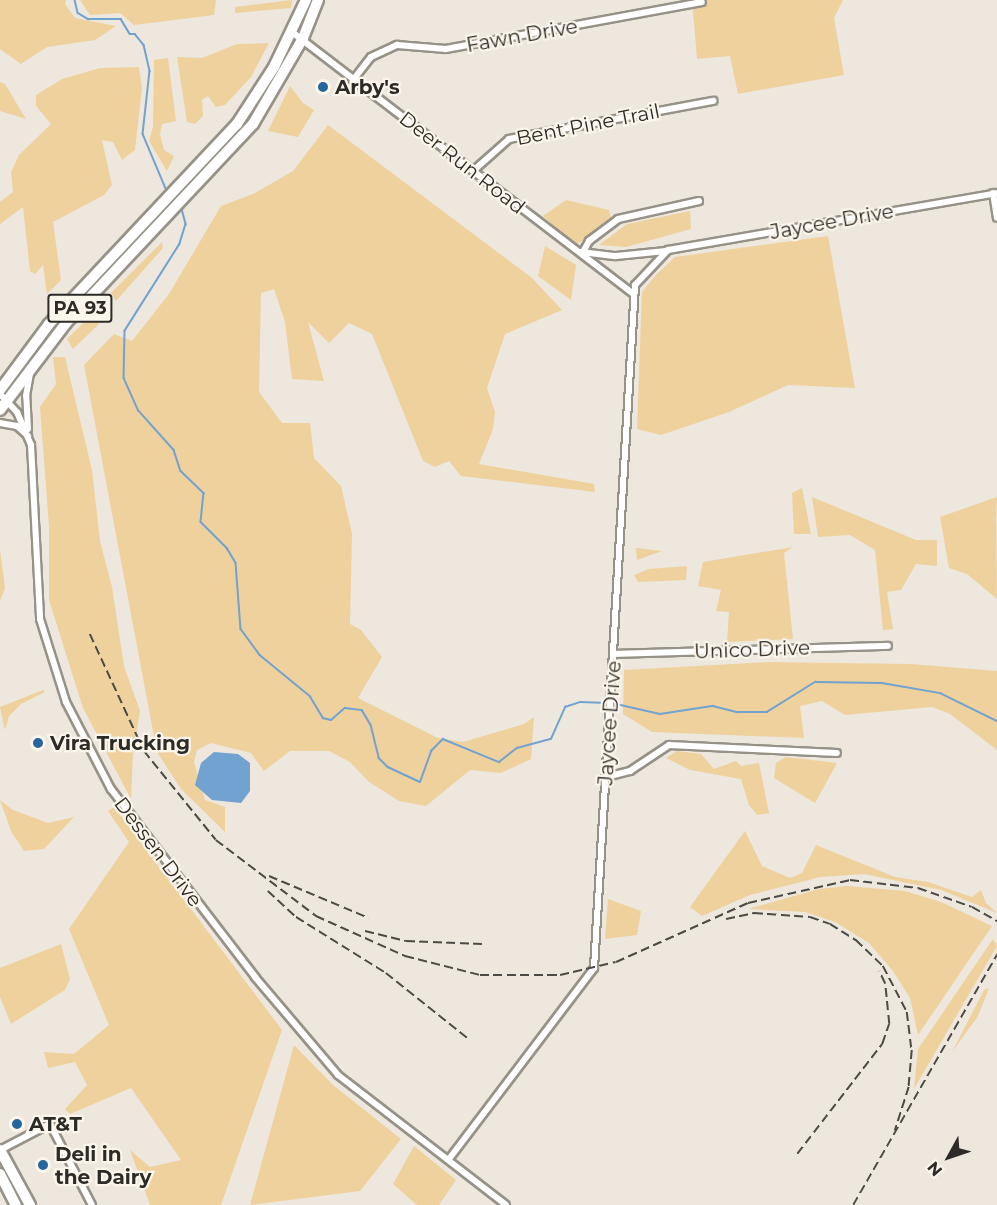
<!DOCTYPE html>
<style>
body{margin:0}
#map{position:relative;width:997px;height:1205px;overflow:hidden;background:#ede7dd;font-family:Montserrat,sans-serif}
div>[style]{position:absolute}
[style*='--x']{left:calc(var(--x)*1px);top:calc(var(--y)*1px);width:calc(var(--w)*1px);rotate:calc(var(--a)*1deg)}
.green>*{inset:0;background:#efd19e}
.water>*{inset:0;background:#72a2cf}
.stream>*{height:1.5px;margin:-0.75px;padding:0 0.75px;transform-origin:0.75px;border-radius:0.75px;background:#72a2cf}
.roads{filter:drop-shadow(2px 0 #979288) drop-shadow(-2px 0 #979288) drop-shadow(0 2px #979288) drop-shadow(0 -2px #979288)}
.minor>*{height:6px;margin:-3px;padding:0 3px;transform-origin:3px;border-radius:3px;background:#fff}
.trunk>*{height:10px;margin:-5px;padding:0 5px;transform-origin:5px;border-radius:5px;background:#fff}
.rail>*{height:1.5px;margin-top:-0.75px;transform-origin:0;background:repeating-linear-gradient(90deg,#4c4a45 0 9px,transparent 0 13.5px)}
.dots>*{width:16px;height:16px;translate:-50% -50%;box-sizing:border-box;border:3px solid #fbf5eb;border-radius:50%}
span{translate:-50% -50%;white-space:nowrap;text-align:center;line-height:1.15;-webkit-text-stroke:4.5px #fbf5eb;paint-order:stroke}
.shield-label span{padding:2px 4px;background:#fbf5eb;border:2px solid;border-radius:4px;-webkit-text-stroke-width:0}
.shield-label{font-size:18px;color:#2d2b27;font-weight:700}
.street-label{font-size:20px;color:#2d2b27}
.poi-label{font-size:20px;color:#2d2b27;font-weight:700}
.left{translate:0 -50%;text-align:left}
.north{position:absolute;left:919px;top:1127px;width:60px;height:60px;-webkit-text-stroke:4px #fbf5eb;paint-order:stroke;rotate:230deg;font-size:16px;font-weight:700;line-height:24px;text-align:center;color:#2d2b27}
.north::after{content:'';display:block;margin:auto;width:21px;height:27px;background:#2d2b27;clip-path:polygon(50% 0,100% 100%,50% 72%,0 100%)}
</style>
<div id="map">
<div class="green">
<i style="clip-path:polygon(0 0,66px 0,65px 4px,75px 18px,116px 26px,95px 40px,47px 47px,21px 64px,0 49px)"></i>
<i style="clip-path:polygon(80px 0,216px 0,214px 15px,134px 25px,120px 13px,90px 15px)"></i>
<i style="clip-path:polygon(292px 0,291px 8px,235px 13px,235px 7px)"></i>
<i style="clip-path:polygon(692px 0,843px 0,834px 18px,844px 75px,738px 94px,730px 56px,697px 59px)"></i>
<i style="clip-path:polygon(269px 43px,251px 77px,225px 105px,216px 107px,208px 96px,202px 100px,203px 116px,195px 124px,187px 122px,177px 57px,202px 58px,237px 44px)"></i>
<i style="clip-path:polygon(168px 58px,176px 121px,162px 124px,160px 134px,164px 150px,174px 156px,167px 171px,149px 141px,153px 127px,154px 60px)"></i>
<i style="clip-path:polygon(139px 67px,142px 88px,135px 150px,122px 160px,113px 142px,102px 140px,112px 185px,104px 195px,53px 222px,61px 280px,47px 294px,43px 265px,35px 274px,30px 271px,23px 207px,0 224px,0 202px,13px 192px,11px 172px,19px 155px,51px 124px,36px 106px,36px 95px,62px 79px,100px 68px)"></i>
<i style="clip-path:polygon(0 82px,5px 84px,26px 119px,0 111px)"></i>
<i style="clip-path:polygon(290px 86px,303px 103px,314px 110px,298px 137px,268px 131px)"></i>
<i style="clip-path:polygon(328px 125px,532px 278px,562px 310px,505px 334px,487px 388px,495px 412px,493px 429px,479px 464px,594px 484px,595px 492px,461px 476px,449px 461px,435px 467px,423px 461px,372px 334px,349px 323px,329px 343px,308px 322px,324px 381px,292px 379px,285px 322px,274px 289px,261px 293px,259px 392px,282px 423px,310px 423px,314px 458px,341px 486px,352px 534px,350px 624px,361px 630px,382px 657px,358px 698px,438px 738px,463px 742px,524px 724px,534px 717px,531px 759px,501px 773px,470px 770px,426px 806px,399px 801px,369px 782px,350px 762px,329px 751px,290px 751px,264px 771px,251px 753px,211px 743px,197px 750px,194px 762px,205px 800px,225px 807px,225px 832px,181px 789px,157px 752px,84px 365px,114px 334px,132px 341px,169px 294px,221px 206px,253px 194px,293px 171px)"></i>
<i style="clip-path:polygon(566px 200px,609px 210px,613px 226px,574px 245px,543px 216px)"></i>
<i style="clip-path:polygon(690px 211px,691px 229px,626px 247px,599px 245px,627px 224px)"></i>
<i style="clip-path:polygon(828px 236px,855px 388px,788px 385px,729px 412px,661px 435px,637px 429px,642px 292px,656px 275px,675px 257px)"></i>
<i style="clip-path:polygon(162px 242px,163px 248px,116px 301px,111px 293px)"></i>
<i style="clip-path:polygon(545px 246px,576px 265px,571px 300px,538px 276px)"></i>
<i style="clip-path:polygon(92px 314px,99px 324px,73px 349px,67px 339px)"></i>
<i style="clip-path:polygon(53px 357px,65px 357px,92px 470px,100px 541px,112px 587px,124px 666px,140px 711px,133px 754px,131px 799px,83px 708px,49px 600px,49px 526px,40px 407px,56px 384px)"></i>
<i style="clip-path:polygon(802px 488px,811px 534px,794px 534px,792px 493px)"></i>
<i style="clip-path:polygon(812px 497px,916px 540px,937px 540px,937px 566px,916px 564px,901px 590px,887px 592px,893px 629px,883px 630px,875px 550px,850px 535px,818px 537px)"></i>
<i style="clip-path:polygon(997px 497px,996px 520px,997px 599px,967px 574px,949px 568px,940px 517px)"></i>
<i style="clip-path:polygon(793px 547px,784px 553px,793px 639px,727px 642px,729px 612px,716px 611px,721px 590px,698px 586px,703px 562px)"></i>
<i style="clip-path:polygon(636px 548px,662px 551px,637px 560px)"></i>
<i style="clip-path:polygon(0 549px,5px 588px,0 601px)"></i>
<i style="clip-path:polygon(687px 566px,686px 580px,638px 582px,634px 575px,649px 569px)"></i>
<i style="clip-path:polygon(769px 662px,911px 664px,997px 671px,997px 750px,950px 714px,932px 707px,845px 715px,822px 701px,800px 706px,804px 738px,652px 732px,623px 714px,624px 670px)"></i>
<i style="clip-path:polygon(43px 690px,45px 692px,21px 704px,9px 716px,5px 730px,0 707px)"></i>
<i style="clip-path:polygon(677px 751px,701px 754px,714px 769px,736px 761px,741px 766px,759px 763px,769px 813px,757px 815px,749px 805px,741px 779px,690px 770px,666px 758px)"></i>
<i style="clip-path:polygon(786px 757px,837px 763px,815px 803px,774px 778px,776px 763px)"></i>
<i style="clip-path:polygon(0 800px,13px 810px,48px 823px,74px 817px,44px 849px,24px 851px,11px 831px)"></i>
<i style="clip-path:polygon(114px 807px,282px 1030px,221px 1205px,150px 1205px,130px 1150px,150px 1167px,181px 1160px,131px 1088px,70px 1114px,65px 1109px,87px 1085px,75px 1062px,48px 1068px,44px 1052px,74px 1054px,109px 1025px,69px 929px,129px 842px,108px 811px)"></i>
<i style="clip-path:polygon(745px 831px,762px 866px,790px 878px,802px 873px,816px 845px,895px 877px,928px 882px,972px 897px,981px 890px,986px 903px,997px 913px,941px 890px,864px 874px,820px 877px,750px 895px,702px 916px,690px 907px)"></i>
<i style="clip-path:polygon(847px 886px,905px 891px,941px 902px,992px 926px,918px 1035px,910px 998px,893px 971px,869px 943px,835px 922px,805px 912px,748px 909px,819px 889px)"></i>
<i style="clip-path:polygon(608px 899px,641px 911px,637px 935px,605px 939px)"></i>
<i style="clip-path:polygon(993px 939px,997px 946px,914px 1089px,918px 1049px)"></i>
<i style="clip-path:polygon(61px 944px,70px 979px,65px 990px,11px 1024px,0 997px,0 968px)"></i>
<i style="clip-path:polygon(989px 988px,978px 1016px,952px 1052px,984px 990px)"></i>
<i style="clip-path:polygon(294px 1045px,333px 1085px,401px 1139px,360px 1191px,250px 1205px)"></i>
<i style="clip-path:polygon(414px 1146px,456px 1180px,439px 1205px,417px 1205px,393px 1184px)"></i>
</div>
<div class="water">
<i style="clip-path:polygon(214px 752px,238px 754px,250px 763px,250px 791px,241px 803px,212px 800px,195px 785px,201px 763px)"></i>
</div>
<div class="stream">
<i style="--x:75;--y:0;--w:13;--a:77"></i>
<i style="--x:78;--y:13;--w:12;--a:31"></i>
<i style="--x:88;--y:19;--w:33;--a:0"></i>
<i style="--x:121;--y:19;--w:17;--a:59"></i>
<i style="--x:130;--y:34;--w:5;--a:0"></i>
<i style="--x:135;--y:34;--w:14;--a:51"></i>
<i style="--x:144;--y:45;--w:27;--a:77"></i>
<i style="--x:150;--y:71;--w:63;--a:96.3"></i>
<i style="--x:143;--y:134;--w:62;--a:67.2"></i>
<i style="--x:182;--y:209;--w:16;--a:75"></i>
<i style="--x:186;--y:224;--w:21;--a:107"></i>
<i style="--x:180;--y:244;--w:103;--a:122.3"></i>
<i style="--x:125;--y:331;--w:47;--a:91.2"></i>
<i style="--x:124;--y:378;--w:36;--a:66"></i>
<i style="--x:139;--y:411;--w:52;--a:48.1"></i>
<i style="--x:174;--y:450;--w:22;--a:72"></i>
<i style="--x:181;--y:471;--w:32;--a:44"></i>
<i style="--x:204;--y:493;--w:29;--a:96"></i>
<i style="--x:201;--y:522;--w:37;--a:45"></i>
<i style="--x:227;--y:548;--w:17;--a:59"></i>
<i style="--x:236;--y:563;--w:66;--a:85.7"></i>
<i style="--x:241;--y:629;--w:32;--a:54"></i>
<i style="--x:260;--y:655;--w:65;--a:39.4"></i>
<i style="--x:310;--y:696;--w:26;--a:59"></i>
<i style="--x:323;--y:718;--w:8;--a:14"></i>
<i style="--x:331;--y:720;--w:18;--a:-41"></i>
<i style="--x:345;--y:708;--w:17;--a:7"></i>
<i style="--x:362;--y:710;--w:17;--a:59"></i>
<i style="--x:371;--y:725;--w:34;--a:76"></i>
<i style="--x:379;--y:758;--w:13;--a:45"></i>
<i style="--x:388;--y:767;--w:35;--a:25"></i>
<i style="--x:420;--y:782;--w:33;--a:-70"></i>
<i style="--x:431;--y:751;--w:17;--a:-45"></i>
<i style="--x:443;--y:739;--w:61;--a:22.3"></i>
<i style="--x:499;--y:762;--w:23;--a:-38"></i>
<i style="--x:517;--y:748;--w:35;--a:-15"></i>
<i style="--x:551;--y:739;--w:35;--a:-66"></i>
<i style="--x:565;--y:707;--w:16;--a:-18"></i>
<i style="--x:580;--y:702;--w:28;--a:2"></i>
<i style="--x:612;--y:703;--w:49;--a:12.9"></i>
<i style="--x:660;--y:714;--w:54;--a:-8.6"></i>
<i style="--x:713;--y:706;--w:25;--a:14"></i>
<i style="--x:737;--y:712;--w:30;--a:0"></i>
<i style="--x:767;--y:712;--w:57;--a:-32"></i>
<i style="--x:815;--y:682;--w:67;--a:0.9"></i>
<i style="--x:882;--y:683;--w:59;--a:9.8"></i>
<i style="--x:940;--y:693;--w:64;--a:26.2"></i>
</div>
<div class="roads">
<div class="minor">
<i style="--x:292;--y:32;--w:429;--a:37.5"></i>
<i style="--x:353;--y:80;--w:29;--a:-52"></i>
<i style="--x:371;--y:57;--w:29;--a:-25"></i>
<i style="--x:397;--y:45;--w:49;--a:4.7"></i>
<i style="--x:446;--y:49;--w:260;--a:-10.4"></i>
<i style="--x:473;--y:171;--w:48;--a:-41.6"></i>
<i style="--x:509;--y:139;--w:208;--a:-10.6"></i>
<i style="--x:993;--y:193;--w:25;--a:81"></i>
<i style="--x:581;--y:252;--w:35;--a:7"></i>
<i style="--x:616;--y:256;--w:50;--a:-5.7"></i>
<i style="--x:583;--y:252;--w:13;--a:-61"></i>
<i style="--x:589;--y:241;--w:36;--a:-37"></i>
<i style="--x:618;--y:219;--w:83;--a:-12.5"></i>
<i style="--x:0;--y:394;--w:25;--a:47"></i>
<i style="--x:17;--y:412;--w:36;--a:67"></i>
<i style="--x:31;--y:445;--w:174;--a:87"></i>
<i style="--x:40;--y:619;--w:87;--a:72.6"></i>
<i style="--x:66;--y:702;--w:98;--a:62.7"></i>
<i style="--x:111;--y:789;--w:237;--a:52.5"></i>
<i style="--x:255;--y:977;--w:128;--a:49.7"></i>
<i style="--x:338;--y:1075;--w:212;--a:37.7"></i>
<i style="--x:0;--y:423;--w:17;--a:10"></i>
<i style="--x:17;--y:426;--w:15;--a:42"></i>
<i style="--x:28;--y:429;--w:33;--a:-93"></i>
<i style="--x:26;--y:396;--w:22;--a:-80"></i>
<i style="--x:615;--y:654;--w:273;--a:-1.7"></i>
<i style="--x:606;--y:777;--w:25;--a:-14"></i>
<i style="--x:630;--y:771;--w:47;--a:-33.7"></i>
<i style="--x:669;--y:745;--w:168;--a:2.7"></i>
<i style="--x:0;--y:1150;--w:56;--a:-27.5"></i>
<i style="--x:50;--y:1124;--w:91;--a:62.6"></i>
<i style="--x:449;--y:1159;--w:240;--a:-52.8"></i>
<i style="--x:594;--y:968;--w:684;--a:-86.56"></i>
<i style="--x:635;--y:285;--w:48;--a:-46.7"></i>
<i style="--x:668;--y:250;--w:334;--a:-9.8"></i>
</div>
<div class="trunk">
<i style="--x:0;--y:390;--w:82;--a:-53.4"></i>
<i style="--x:49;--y:324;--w:274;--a:-46.8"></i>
<i style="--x:237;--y:124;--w:68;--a:-57"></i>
<i style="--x:274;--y:67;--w:74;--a:-64.5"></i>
<i style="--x:0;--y:410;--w:109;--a:-52.8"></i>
<i style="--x:66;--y:323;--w:273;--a:-46.8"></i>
<i style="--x:253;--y:124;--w:99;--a:-59.8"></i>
<i style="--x:303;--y:38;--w:41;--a:-68.5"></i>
<i style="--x:0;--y:1150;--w:63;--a:61.4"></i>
<i style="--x:0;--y:1174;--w:35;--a:63"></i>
</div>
</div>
<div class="rail">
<i style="--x:90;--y:634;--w:129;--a:65.2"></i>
<i style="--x:144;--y:751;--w:114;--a:51"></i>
<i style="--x:216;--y:840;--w:126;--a:37.2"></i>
<i style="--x:316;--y:916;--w:98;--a:24.2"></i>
<i style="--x:405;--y:956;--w:77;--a:14.2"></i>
<i style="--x:480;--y:975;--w:80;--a:0"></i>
<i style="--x:560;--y:975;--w:57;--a:-13.1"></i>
<i style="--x:616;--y:962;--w:145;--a:-24.1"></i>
<i style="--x:748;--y:903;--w:105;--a:-12.7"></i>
<i style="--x:850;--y:880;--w:68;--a:6.7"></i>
<i style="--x:918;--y:888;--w:57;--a:19.4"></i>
<i style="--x:972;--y:907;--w:29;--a:29"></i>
<i style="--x:269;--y:876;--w:108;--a:22.8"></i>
<i style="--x:268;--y:891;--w:38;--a:43"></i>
<i style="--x:296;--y:917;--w:106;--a:31.9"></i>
<i style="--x:386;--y:973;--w:107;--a:38.6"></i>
<i style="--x:726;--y:919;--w:29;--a:-12"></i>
<i style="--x:754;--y:913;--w:56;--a:4.1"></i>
<i style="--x:810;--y:917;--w:21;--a:19"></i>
<i style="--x:830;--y:924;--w:31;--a:32"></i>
<i style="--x:856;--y:940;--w:37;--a:44"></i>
<i style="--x:883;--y:966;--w:52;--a:62.4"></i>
<i style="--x:907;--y:1012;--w:38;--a:83"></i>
<i style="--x:912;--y:1050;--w:37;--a:95"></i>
<i style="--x:909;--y:1087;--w:46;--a:107.7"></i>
<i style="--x:365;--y:931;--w:42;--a:13.7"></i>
<i style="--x:406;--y:941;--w:76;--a:2.3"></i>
<i style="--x:797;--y:1154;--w:139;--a:-52.3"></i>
<i style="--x:882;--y:1044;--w:21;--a:-71"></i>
<i style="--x:889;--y:1024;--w:40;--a:-95.7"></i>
<i style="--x:885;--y:984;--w:14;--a:-115"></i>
<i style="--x:853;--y:1205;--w:289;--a:-60.1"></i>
</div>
<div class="dots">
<i style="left:323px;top:87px;background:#25669c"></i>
<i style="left:38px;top:743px;background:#25669c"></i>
<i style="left:17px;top:1124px;background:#25669c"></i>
<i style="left:43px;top:1165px;background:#25669c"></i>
</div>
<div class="shield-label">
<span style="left:80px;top:308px">PA 93</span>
</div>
<div class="street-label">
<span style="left:522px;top:36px;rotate:-10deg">Fawn Drive</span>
<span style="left:588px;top:125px;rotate:-11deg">Bent Pine Trail</span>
<span style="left:462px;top:163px;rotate:38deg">Deer Run Road</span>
<span style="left:832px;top:222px;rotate:-10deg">Jaycee Drive</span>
<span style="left:752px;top:650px;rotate:-2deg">Unico Drive</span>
<span style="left:610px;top:723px;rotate:-86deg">Jaycee Drive</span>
<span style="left:158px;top:852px;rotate:53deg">Dessen Drive</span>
</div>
<div class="poi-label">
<span class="left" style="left:335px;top:87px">Arby's</span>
<span class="left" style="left:50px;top:743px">Vira Trucking</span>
<span class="left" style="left:29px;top:1124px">AT&amp;T</span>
<span class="left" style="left:55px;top:1166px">Deli in<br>the Dairy</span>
</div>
<div class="north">N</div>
</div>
